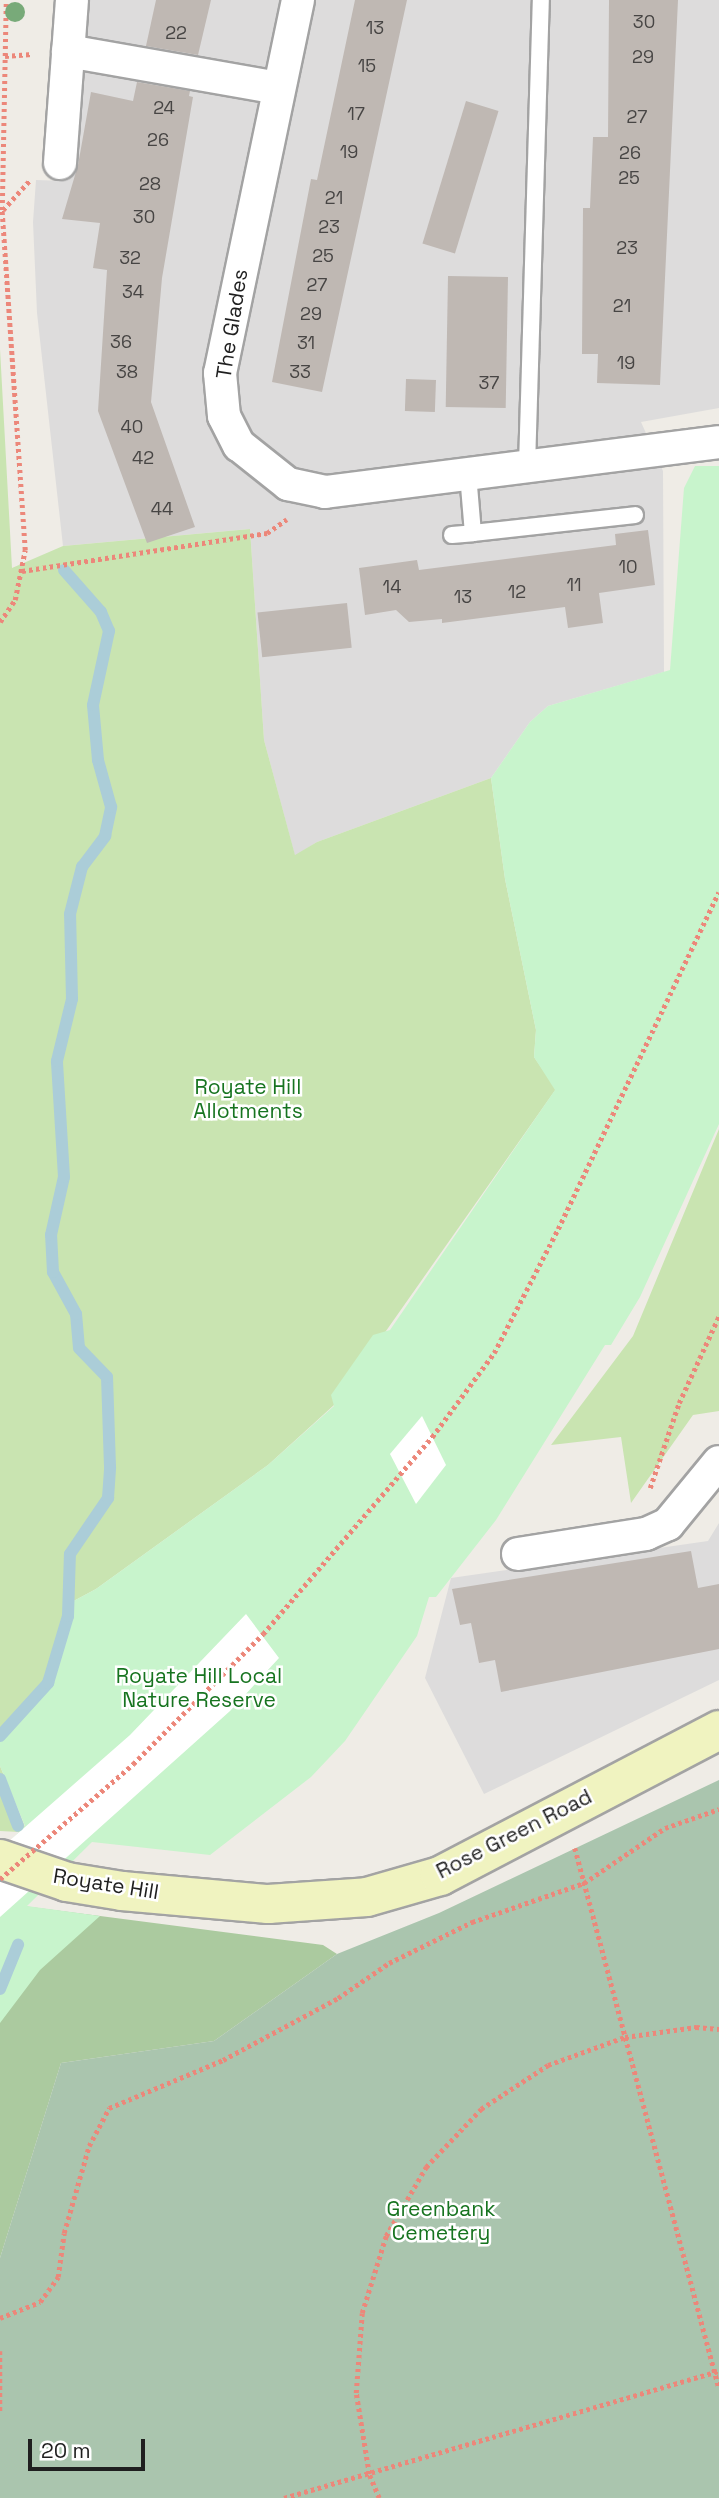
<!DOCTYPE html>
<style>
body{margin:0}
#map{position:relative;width:719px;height:2498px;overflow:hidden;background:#efece6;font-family:"Space Grotesk",sans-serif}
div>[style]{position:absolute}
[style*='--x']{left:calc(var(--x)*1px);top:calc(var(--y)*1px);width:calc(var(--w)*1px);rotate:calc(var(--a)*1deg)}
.residential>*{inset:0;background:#dddcdc}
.grass>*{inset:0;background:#c9e4b1}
.forest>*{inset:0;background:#abca9f}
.cemetery>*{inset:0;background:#aac5ae}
.park>*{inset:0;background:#c8f4cc}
.pier>*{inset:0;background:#fff}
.stream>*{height:12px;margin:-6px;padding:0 6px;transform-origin:6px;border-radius:6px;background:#abcdd8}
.building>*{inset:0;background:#bfb8b3;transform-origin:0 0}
.path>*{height:4.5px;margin-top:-2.25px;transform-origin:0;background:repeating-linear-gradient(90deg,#ec877a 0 3.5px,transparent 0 7px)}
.roads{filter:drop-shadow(2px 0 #a3a3a3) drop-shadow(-2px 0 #a3a3a3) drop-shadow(0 2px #a3a3a3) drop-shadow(0 -2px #a3a3a3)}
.lane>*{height:16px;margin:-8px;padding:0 8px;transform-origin:8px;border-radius:8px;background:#fff}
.street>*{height:32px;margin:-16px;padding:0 16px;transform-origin:16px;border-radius:16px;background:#fff}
.secondary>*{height:38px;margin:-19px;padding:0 19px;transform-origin:19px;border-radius:19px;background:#f0f3c0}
.path-bridge>*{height:4.5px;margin-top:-2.25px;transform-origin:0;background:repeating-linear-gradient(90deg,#ec877a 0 3.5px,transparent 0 7px)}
.trees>*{width:20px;height:20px;margin:-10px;border-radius:50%;background:#78aa79}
span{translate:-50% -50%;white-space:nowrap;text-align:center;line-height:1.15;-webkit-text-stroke:5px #fff;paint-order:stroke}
.number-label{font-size:18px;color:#474544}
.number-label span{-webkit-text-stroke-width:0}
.street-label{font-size:21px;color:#1f1f1f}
.park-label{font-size:21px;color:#177420}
.scale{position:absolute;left:28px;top:2439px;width:117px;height:32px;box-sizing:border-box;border:4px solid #1f1f1f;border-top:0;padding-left:9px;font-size:21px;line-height:24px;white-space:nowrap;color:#1f1f1f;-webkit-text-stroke:5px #fff;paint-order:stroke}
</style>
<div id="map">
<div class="residential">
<i style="clip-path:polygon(84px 0,719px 0,719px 408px,641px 422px,663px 471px,664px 672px,548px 706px,530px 722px,491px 778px,317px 842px,295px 856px,264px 740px,250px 529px,63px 546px,37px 313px,33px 222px,36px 180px,65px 181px)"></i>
<i style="clip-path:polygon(719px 1523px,719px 1680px,484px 1794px,425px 1678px,451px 1578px,708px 1541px)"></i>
</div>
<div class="grass">
<i style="clip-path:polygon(0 349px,12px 568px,63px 546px,250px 529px,264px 740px,295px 855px,317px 842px,491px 778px,505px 879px,536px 1030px,534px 1057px,556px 1089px,334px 1405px,268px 1465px,96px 1589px,68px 1604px,62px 1655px,45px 1692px,0 1735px)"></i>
<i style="clip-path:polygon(719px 1129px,719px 1411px,693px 1415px,631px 1503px,621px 1437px,551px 1445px,633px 1336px)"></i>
<i style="clip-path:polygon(0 1766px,25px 1827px,19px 1832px,0 1831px)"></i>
</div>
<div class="forest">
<i style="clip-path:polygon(0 1903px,323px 1945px,337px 1954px,214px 2041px,61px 2063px,0 2258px)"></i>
</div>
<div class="cemetery">
<i style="clip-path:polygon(719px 1780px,719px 2498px,0 2498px,0 2258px,61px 2063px,214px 2041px,337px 1954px,439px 1913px)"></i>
</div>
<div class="park">
<i style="clip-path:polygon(695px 466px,719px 466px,719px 1124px,640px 1297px,611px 1345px,605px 1345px,496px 1520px,436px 1597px,429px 1597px,417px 1636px,345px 1741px,311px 1777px,210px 1855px,92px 1842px,27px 1906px,100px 1916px,40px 1970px,0 2023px,0 1851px,25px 1826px,0 1766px,0 1735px,45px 1692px,62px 1655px,68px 1604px,96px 1589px,268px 1465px,334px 1406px,331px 1395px,373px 1335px,390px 1330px,555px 1090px,534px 1057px,536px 1030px,505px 879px,491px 778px,530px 722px,548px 706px,670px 670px,684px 488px)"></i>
</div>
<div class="pier">
<i style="clip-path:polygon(422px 1416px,446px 1465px,416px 1504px,390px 1454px)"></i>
<i style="clip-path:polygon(246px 1614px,279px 1658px,230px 1711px,0 1917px,0 1849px,130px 1735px)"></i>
</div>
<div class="stream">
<i style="--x:0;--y:1736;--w:72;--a:-47.8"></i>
<i style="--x:48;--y:1683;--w:70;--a:-73.4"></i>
<i style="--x:68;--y:1616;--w:62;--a:-88.2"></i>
<i style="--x:70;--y:1554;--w:68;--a:-55.8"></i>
<i style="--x:108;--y:1498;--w:31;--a:-86"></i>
<i style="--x:110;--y:1467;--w:90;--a:-91.9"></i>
<i style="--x:107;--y:1377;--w:40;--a:-134"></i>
<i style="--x:79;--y:1348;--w:34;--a:-95"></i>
<i style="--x:76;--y:1314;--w:48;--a:-118.7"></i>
<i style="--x:53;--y:1272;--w:37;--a:-93"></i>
<i style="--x:51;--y:1235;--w:59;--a:-77.4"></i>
<i style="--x:64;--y:1177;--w:116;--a:-93.5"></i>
<i style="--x:57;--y:1061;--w:64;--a:-76.4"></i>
<i style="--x:72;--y:999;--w:85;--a:-91.3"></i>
<i style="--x:70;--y:914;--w:49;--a:-75.7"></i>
<i style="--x:82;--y:867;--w:39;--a:-53"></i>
<i style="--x:105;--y:836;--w:30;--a:-78"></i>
<i style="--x:111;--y:807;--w:49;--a:-105.5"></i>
<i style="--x:98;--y:760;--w:55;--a:-95.2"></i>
<i style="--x:93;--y:705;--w:76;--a:-77.8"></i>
<i style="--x:109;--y:631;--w:21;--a:-113"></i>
<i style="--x:101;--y:612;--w:56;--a:-131.4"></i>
<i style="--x:0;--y:1779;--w:50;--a:69"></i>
<i style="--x:0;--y:1989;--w:48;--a:-67.8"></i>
</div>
<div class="building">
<i style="clip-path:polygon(156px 0,211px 0,198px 55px,146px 46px)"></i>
<i style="clip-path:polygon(355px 0,407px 0,322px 392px,272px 382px,311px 179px,317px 180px)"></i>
<i style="clip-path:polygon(609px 0,678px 0,660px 385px,597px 383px,598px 354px,582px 354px,583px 208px,590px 208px,593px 137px,608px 137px)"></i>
<i style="clip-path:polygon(137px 82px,190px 91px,189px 96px,193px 97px,162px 278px,151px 402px,195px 527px,147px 543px,98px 411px,107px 270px,93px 268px,100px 223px,62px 219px,78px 165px,91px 92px,133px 101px)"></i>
<i style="left:466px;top:101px;width:34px;height:149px;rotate:17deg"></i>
<i style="left:448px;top:276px;width:60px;height:131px;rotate:1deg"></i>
<i style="left:406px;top:379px;width:30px;height:32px;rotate:2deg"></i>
<i style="clip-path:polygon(648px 530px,655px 585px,599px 593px,603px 623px,568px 628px,565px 607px,442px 623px,442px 619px,409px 622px,396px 610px,365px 615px,359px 568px,417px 560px,419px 570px,616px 545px,615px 534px)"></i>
<i style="left:347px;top:603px;width:45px;height:90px;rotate:84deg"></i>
<i style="clip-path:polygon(691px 1551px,698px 1588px,719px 1584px,719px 1649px,501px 1692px,495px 1660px,479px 1663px,471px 1623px,460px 1625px,452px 1589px)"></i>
</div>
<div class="path">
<i style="--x:5;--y:56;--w:27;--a:-4"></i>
<i style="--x:3;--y:210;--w:40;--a:-48"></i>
<i style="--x:22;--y:571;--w:248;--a:-8.8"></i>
<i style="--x:267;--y:533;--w:24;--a:-35"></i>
<i style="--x:0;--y:622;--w:27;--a:-56"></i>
<i style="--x:15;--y:600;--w:51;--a:-78.7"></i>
<i style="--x:25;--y:550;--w:341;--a:-93.9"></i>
<i style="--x:2;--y:210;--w:210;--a:-88.9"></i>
<i style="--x:650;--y:1488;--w:90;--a:-71.2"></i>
<i style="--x:679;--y:1403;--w:96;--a:-65.3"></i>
<i style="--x:263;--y:1634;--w:260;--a:-49.4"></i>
<i style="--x:432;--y:1437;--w:104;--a:-53.6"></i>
<i style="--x:494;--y:1353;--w:140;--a:-62.7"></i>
<i style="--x:558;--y:1229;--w:373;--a:-64.5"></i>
<i style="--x:575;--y:1848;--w:559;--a:75.07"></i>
<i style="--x:0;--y:2318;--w:43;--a:-21.8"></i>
<i style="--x:40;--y:2302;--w:31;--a:-54"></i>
<i style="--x:58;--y:2277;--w:44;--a:-82.2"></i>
<i style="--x:64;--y:2233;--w:91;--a:-74"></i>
<i style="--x:89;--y:2146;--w:43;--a:-62.2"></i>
<i style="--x:109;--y:2108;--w:124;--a:-22.8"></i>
<i style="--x:223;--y:2060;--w:131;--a:-28.3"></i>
<i style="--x:338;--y:1998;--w:62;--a:-34.5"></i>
<i style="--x:389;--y:1963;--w:93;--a:-26.3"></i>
<i style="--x:472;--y:1922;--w:119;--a:-19.2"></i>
<i style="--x:584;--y:1883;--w:98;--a:-34.2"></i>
<i style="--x:665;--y:1828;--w:57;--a:-19.4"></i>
<i style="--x:0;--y:2351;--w:62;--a:90"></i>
<i style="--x:284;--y:2498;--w:453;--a:-16.3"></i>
<i style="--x:379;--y:2498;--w:26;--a:-113"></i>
<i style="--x:369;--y:2474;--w:82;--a:-99.1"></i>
<i style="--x:356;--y:2393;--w:80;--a:-85.7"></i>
<i style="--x:362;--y:2313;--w:81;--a:-72.7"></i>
<i style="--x:386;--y:2236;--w:80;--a:-59.9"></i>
<i style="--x:426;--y:2167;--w:80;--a:-46.5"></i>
<i style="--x:481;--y:2109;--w:80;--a:-33.3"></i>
<i style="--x:548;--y:2065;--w:82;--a:-20"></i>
<i style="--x:625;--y:2037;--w:72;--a:-8"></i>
<i style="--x:696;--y:2027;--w:23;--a:5"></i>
</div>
<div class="roads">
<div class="lane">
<i style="--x:527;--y:466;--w:466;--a:-88.3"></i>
<i style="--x:468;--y:474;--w:59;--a:85.2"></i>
<i style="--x:473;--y:533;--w:163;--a:-6.3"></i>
<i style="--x:452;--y:535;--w:21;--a:-5"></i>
</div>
<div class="street">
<i style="--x:298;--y:0;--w:381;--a:101.8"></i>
<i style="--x:220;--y:373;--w:43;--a:84.7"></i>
<i style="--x:224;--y:416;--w:33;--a:63"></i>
<i style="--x:239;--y:445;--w:63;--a:38.5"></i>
<i style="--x:288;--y:484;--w:38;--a:12"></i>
<i style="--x:325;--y:492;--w:397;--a:-7.2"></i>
<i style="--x:68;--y:51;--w:212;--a:10"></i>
<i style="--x:60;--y:163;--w:163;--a:-85.8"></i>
<i style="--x:518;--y:1554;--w:130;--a:-8.9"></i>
<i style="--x:646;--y:1534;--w:24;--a:-24"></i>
<i style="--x:668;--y:1524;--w:80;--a:-50.6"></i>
</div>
<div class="secondary">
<i style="--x:0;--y:1859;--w:71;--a:18.9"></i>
<i style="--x:67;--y:1882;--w:56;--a:9.3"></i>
<i style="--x:122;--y:1891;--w:147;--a:5.1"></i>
<i style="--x:268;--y:1904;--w:99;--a:-4"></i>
<i style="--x:367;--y:1897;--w:76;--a:-16"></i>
<i style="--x:440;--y:1876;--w:315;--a:-27.6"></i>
</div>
</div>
<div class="path-bridge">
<i style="--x:0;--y:1879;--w:176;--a:-40.8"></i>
<i style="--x:133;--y:1764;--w:184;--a:-45"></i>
</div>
<div class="trees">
<i style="left:15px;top:12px"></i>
</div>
<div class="number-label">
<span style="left:644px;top:22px">30</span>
<span style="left:375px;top:28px">13</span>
<span style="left:176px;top:33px">22</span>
<span style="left:643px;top:57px">29</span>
<span style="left:367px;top:66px">15</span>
<span style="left:164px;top:108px">24</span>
<span style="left:356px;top:114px">17</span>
<span style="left:637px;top:117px">27</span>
<span style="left:158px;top:140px">26</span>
<span style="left:349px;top:152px">19</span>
<span style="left:630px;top:153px">26</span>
<span style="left:629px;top:178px">25</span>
<span style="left:150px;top:184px">28</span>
<span style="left:334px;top:198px">21</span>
<span style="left:144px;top:217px">30</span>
<span style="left:329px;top:227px">23</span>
<span style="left:627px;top:248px">23</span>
<span style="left:323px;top:256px">25</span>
<span style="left:130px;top:258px">32</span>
<span style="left:317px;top:285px">27</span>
<span style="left:133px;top:292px">34</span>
<span style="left:622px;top:306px">21</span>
<span style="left:311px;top:314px">29</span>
<span style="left:121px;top:342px">36</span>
<span style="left:306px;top:343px">31</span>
<span style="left:626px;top:363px">19</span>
<span style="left:127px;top:372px">38</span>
<span style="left:300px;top:372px">33</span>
<span style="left:489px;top:383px">37</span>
<span style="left:132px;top:427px">40</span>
<span style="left:143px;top:458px">42</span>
<span style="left:162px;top:509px">44</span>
<span style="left:628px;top:567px">10</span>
<span style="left:574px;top:585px">11</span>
<span style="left:392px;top:587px">14</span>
<span style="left:517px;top:592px">12</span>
<span style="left:463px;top:597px">13</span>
</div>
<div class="street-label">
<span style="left:232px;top:324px;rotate:-81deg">The Glades</span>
<span style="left:514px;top:1834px;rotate:-27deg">Rose Green Road</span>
<span style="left:106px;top:1884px;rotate:9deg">Royate Hill</span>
</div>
<div class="park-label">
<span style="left:248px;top:1099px">Royate Hill<br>Allotments</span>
<span style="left:199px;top:1688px">Royate Hill Local<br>Nature Reserve</span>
<span style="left:441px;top:2221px">Greenbank<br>Cemetery</span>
</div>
<div class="scale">20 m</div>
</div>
